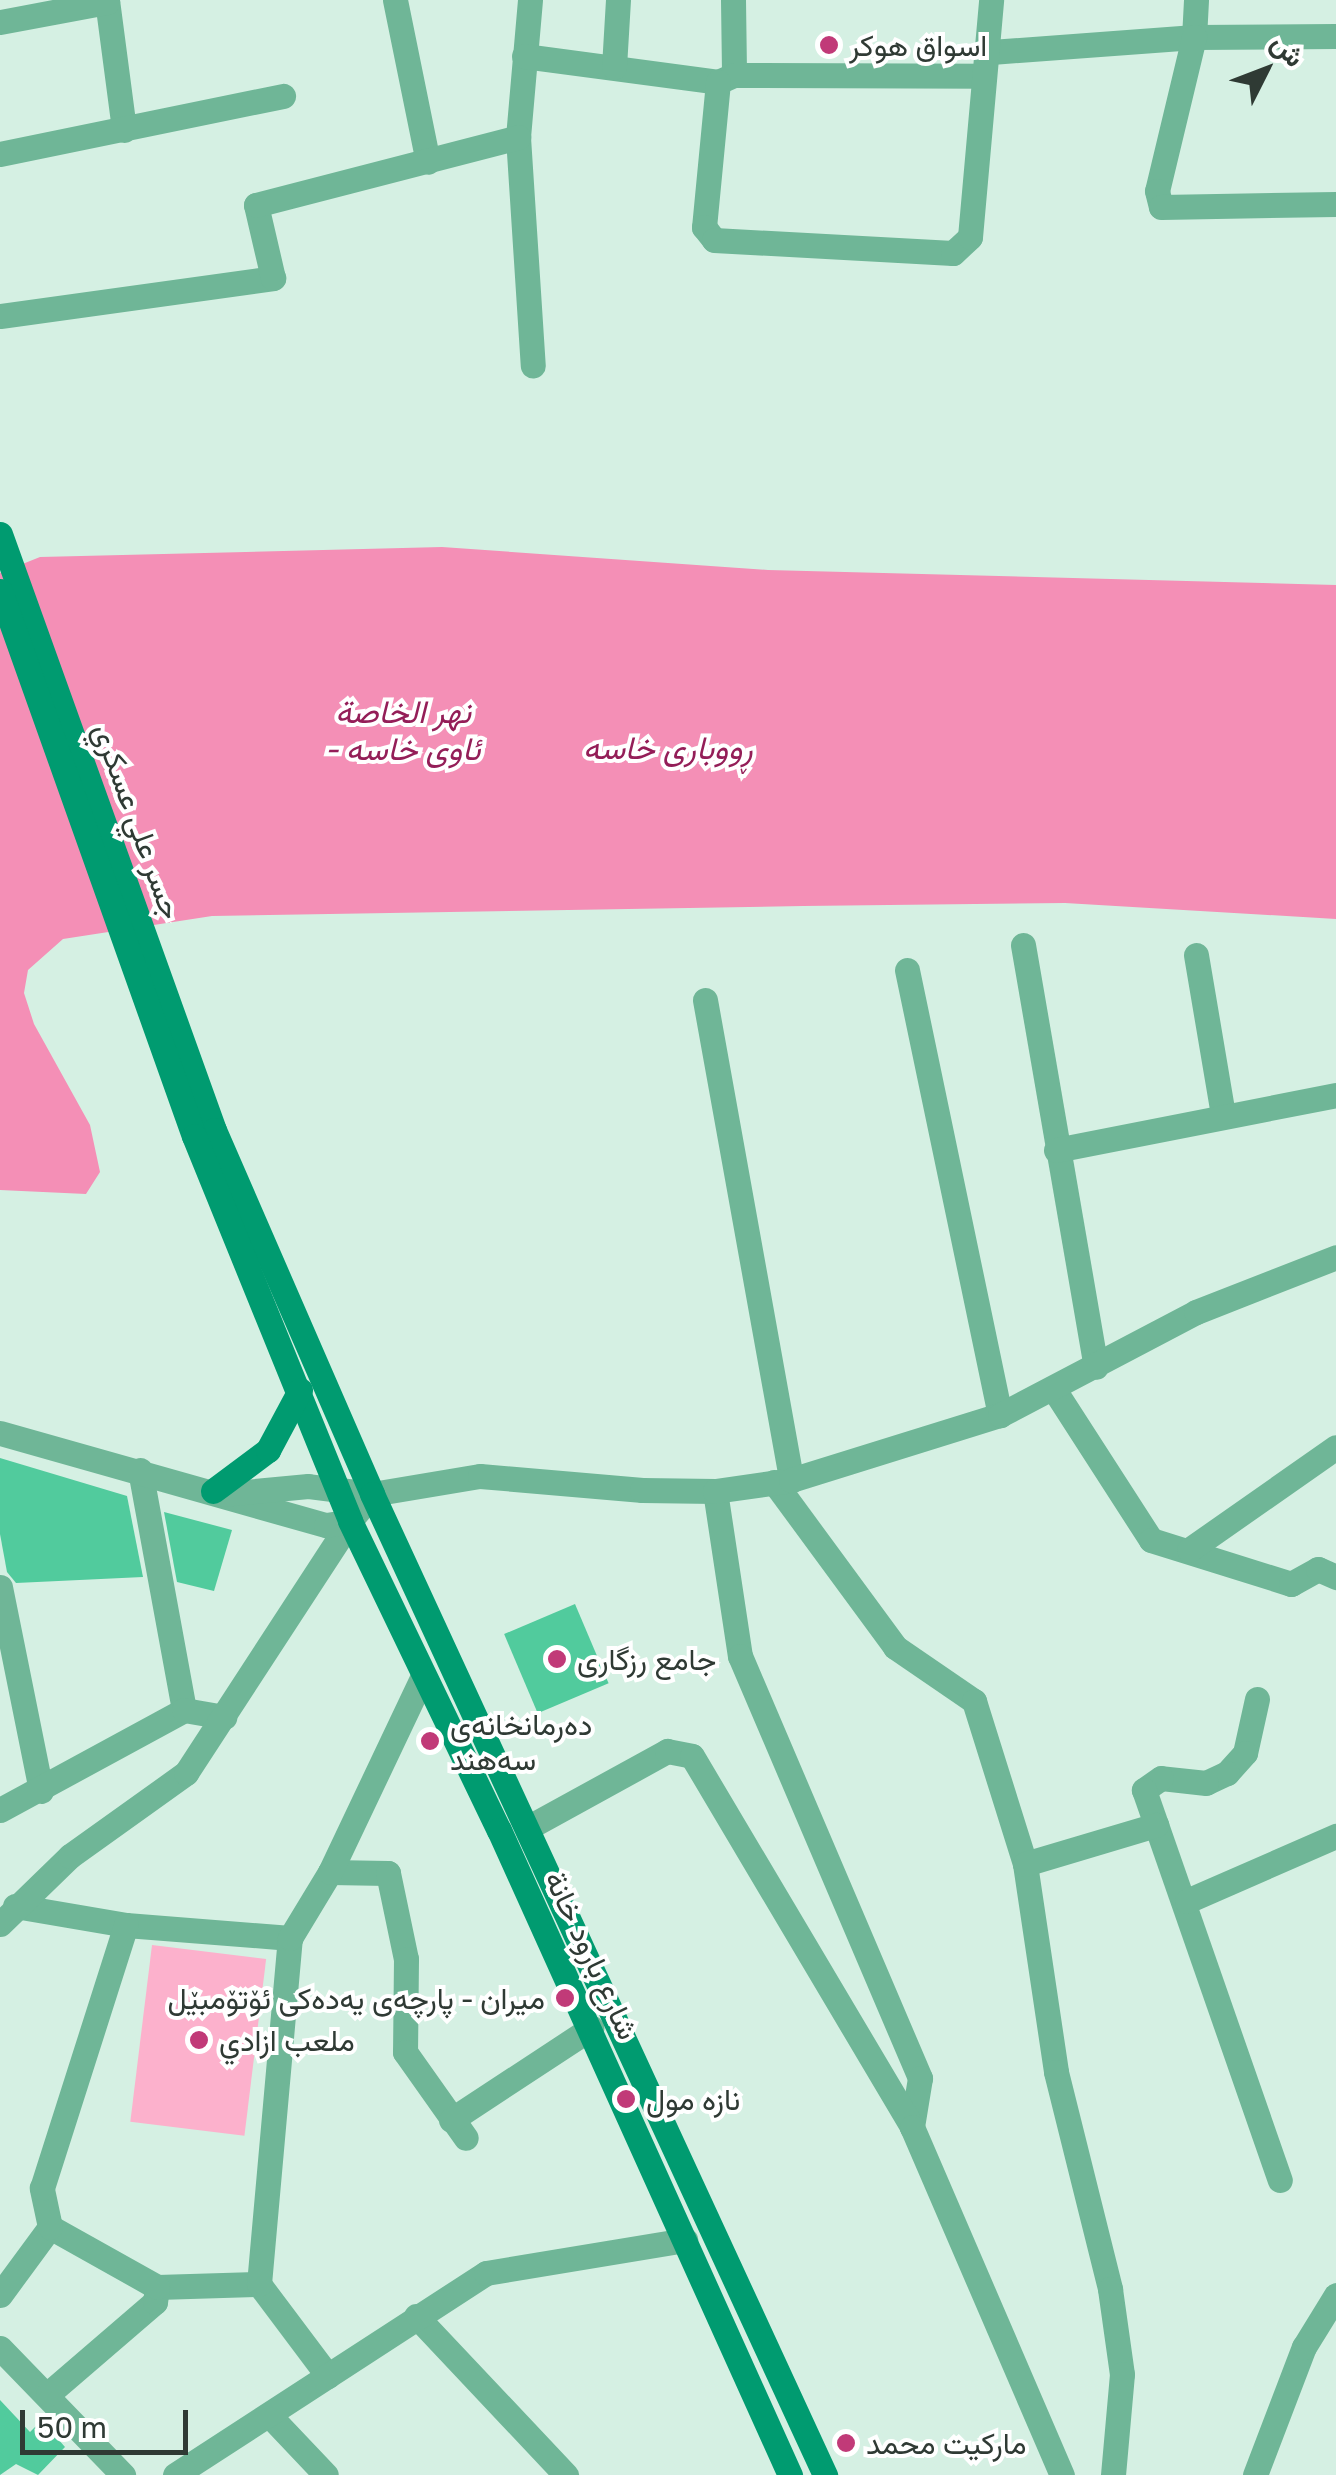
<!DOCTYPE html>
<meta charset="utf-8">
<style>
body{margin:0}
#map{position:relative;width:1336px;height:2475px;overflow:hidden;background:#d5f0e3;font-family:"Golos Text",Vazirmatn,sans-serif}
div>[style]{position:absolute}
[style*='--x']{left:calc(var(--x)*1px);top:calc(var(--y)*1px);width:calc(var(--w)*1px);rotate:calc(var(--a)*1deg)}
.green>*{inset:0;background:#fcb1cc;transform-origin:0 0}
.water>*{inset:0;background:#f48fb6}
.building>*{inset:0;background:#51cb9d;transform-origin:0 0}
.minor>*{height:25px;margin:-12.5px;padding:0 12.5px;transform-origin:12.5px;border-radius:12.5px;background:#6fb697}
.tertiary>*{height:25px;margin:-12.5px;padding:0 12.5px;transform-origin:12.5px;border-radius:12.5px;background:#6fb697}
.secondary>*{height:25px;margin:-12.5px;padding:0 12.5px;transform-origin:12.5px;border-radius:12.5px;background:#009b70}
.dots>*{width:28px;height:28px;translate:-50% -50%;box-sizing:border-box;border:5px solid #fff;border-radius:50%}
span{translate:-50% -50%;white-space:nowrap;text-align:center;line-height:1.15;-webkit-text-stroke:8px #fff;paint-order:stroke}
.poi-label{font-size:30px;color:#2f3a34}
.left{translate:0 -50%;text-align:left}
.right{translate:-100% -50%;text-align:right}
.street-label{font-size:30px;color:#2f3a34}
.water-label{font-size:32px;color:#941e58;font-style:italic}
.north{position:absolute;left:1216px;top:20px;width:100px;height:100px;-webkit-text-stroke:8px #fff;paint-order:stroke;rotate:48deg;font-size:28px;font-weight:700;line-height:40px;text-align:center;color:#2f3a34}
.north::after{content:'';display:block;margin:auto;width:35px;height:45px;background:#2f3a34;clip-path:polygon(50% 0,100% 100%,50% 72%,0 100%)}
.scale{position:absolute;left:20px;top:2410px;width:168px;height:45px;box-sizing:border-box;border:5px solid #2f3a34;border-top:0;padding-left:12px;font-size:30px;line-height:35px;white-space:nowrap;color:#2f3a34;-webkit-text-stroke:8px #fff;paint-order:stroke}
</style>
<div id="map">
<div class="green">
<i style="left:152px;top:1945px;width:115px;height:178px;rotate:7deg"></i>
</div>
<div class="water">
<i style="clip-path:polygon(442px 547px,768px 570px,1336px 585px,1336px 919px,1065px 903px,803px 906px,212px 916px,63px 939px,28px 970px,24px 993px,34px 1024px,90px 1125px,100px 1172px,86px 1194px,0 1190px,0 573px,40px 557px)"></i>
</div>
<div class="building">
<i style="clip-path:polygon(0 1458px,127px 1496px,143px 1577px,16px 1583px,7px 1572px,0 1534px)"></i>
<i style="clip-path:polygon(164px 1512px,232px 1530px,214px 1591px,177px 1582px)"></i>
<i style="left:575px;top:1604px;width:86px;height:77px;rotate:67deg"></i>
<i style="clip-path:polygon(0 2400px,30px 2432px,36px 2426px,46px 2435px,50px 2430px,65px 2447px,38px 2475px,16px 2464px,0 2475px)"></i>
</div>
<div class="minor">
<i style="--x:107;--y:0;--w:131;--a:82.5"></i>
<i style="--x:395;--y:0;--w:165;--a:78.5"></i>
<i style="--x:530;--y:0;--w:138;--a:95"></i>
<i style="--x:518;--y:137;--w:229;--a:86.3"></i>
<i style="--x:733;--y:0;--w:75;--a:89.2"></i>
<i style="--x:1196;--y:0;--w:37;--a:93"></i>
<i style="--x:1194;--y:37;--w:142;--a:-0.4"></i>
<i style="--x:0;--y:22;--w:109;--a:-10.6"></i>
<i style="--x:991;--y:52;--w:204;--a:-4.2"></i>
<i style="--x:1194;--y:37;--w:158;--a:103.5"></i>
<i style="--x:1157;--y:191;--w:16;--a:76"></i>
<i style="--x:1161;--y:207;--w:175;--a:-1"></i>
<i style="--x:524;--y:56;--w:196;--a:7.6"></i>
<i style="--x:718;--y:82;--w:17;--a:-24"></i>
<i style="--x:734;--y:75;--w:250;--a:0.2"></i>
<i style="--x:614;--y:67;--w:67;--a:-86.6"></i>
<i style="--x:718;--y:82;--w:146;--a:95.5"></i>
<i style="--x:704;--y:227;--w:16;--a:52"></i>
<i style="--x:714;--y:240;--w:239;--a:3.1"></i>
<i style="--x:953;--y:253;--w:23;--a:-43"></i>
<i style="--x:970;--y:237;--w:238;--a:-84.9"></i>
<i style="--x:0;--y:154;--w:289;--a:-11.6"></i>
<i style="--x:0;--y:316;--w:276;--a:-7.9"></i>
<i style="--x:273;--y:278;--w:75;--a:-103.1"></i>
<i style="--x:256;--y:205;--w:271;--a:-14.5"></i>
<i style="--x:1023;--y:945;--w:428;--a:80.2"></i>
<i style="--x:1196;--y:955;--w:162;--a:80.4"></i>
<i style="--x:907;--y:970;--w:455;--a:78.2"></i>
<i style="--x:705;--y:1000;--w:488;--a:79.8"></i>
<i style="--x:1056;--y:1150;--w:285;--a:-11.1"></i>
<i style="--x:1055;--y:1391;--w:177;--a:57.2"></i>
<i style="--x:1151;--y:1540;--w:147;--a:17.4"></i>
<i style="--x:1291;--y:1584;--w:31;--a:-29"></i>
<i style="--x:1318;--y:1569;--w:20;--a:24"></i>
<i style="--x:140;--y:1470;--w:244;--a:79.6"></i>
<i style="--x:774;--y:1482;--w:205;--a:53.7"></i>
<i style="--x:895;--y:1647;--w:96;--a:34.4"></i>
<i style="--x:974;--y:1701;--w:171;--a:72.6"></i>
<i style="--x:1025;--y:1864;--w:210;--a:81.5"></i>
<i style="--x:1056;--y:2072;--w:224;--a:76"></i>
<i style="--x:1110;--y:2289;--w:86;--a:82"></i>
<i style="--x:1122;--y:2374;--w:101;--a:95.1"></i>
<i style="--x:715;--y:1491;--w:167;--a:81.4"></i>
<i style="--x:740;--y:1656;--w:459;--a:66.9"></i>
<i style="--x:920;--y:2078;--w:50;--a:99.3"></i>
<i style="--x:372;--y:1494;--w:109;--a:-9.5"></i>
<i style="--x:480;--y:1476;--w:163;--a:4.9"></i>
<i style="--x:642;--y:1490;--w:73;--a:0.8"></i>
<i style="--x:715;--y:1491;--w:77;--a:-8.2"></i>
<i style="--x:791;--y:1480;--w:219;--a:-17.3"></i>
<i style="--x:1000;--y:1415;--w:221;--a:-27.7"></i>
<i style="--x:1196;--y:1312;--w:150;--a:-21.4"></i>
<i style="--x:1189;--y:1550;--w:179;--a:-35"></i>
<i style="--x:0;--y:1587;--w:208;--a:78.6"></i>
<i style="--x:1257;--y:1699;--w:55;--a:102.5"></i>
<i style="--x:1245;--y:1753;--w:27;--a:132"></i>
<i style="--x:1227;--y:1773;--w:23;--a:155"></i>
<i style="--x:1206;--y:1783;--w:45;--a:-173.7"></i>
<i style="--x:1161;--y:1778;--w:21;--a:145"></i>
<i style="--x:1144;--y:1790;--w:413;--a:70.8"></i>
<i style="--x:0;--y:1810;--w:209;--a:-28.5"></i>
<i style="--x:184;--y:1710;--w:41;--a:9.9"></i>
<i style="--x:529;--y:1827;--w:158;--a:-28.8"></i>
<i style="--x:667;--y:1751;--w:25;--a:11"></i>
<i style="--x:692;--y:1756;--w:431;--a:59.3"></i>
<i style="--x:912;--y:2127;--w:379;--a:66.7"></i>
<i style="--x:1025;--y:1864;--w:137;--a:-16.6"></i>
<i style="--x:330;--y:1872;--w:58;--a:1"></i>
<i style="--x:388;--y:1873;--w:88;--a:78.2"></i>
<i style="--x:406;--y:1959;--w:93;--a:90.6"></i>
<i style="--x:405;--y:2052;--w:105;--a:54.7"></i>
<i style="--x:1187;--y:1901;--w:163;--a:-23.6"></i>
<i style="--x:15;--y:1906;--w:113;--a:9.7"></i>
<i style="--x:126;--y:1925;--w:165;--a:4.5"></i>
<i style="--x:0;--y:1924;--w:98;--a:-44.2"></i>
<i style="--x:70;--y:1856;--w:143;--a:-35.6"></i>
<i style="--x:186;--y:1773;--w:301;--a:-56.9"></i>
<i style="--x:451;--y:2120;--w:168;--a:-33.3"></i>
<i style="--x:157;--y:2287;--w:102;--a:-1.7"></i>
<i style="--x:0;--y:2295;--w:84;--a:-53.7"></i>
<i style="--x:416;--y:2316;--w:219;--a:46.7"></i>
<i style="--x:0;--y:2348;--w:177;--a:45.9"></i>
<i style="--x:328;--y:2376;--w:115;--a:-126.9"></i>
<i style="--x:259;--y:2284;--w:347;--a:-84.9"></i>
<i style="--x:290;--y:1938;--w:77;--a:-58.8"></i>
<i style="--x:330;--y:1872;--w:217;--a:-64.6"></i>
<i style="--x:48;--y:2394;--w:141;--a:-40.7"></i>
<i style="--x:155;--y:2302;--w:15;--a:-82"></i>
<i style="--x:157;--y:2287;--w:123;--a:-150.7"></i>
<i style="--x:50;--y:2227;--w:40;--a:-102"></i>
<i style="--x:42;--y:2188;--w:276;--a:-72.3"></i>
<i style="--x:270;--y:2416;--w:81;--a:46.5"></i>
<i style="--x:175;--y:2475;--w:371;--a:-33"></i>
<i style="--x:486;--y:2273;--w:202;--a:-9.4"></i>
<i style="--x:1255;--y:2475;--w:137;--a:-69.1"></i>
<i style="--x:1304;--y:2347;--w:61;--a:-58.4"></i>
</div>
<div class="tertiary">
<i style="--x:0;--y:1433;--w:339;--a:15.8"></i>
<i style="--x:326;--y:1525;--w:24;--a:-9"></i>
<i style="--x:350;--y:1521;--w:35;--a:-51"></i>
<i style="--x:372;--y:1494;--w:64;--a:-172.9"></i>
<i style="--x:308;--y:1486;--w:84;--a:174.6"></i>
</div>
<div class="secondary">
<i style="--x:0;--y:534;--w:633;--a:70.25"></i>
<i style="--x:214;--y:1130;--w:397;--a:66.5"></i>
<i style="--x:372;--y:1494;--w:1081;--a:65.21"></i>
<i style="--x:0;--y:591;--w:578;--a:70.41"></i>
<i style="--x:194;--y:1136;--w:415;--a:67.9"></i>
<i style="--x:350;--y:1521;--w:343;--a:64.3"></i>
<i style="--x:499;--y:1830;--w:708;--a:65.72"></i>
<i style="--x:213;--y:1491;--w:69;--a:-36.7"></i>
<i style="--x:268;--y:1450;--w:68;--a:-61.9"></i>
</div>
<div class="dots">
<i style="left:829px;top:45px;background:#c13a78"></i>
<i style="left:557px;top:1659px;background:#c13a78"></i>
<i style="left:430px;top:1741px;background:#c13a78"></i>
<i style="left:565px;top:1998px;background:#c13a78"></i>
<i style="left:199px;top:2040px;background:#c13a78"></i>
<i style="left:626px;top:2099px;background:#c13a78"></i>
<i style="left:846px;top:2443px;background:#c13a78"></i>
</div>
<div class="poi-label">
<span class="left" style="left:849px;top:45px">اسواق هوكر</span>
<span class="left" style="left:577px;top:1659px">جامع رزگاری</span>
<span class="left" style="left:450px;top:1741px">دەرمانخانەی<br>سەهند</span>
<span class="right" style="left:545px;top:1998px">میران - پارچەی یەدەکی ئۆتۆمبێل</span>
<span class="left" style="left:219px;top:2040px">ملعب ازادي</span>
<span class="left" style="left:646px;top:2099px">نازه مول</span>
<span class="left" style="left:866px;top:2443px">ماركيت محمد</span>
</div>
<div class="street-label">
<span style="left:138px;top:821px;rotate:70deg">جسر علي عسكري</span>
<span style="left:592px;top:1955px;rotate:65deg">شارع بارود خانة</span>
</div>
<div class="water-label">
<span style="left:403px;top:730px">نهر الخاصة<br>- ئاوی خاسە</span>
<span style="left:668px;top:747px">ڕووباری خاسە</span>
</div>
<div class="north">ش</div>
<div class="scale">50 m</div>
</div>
